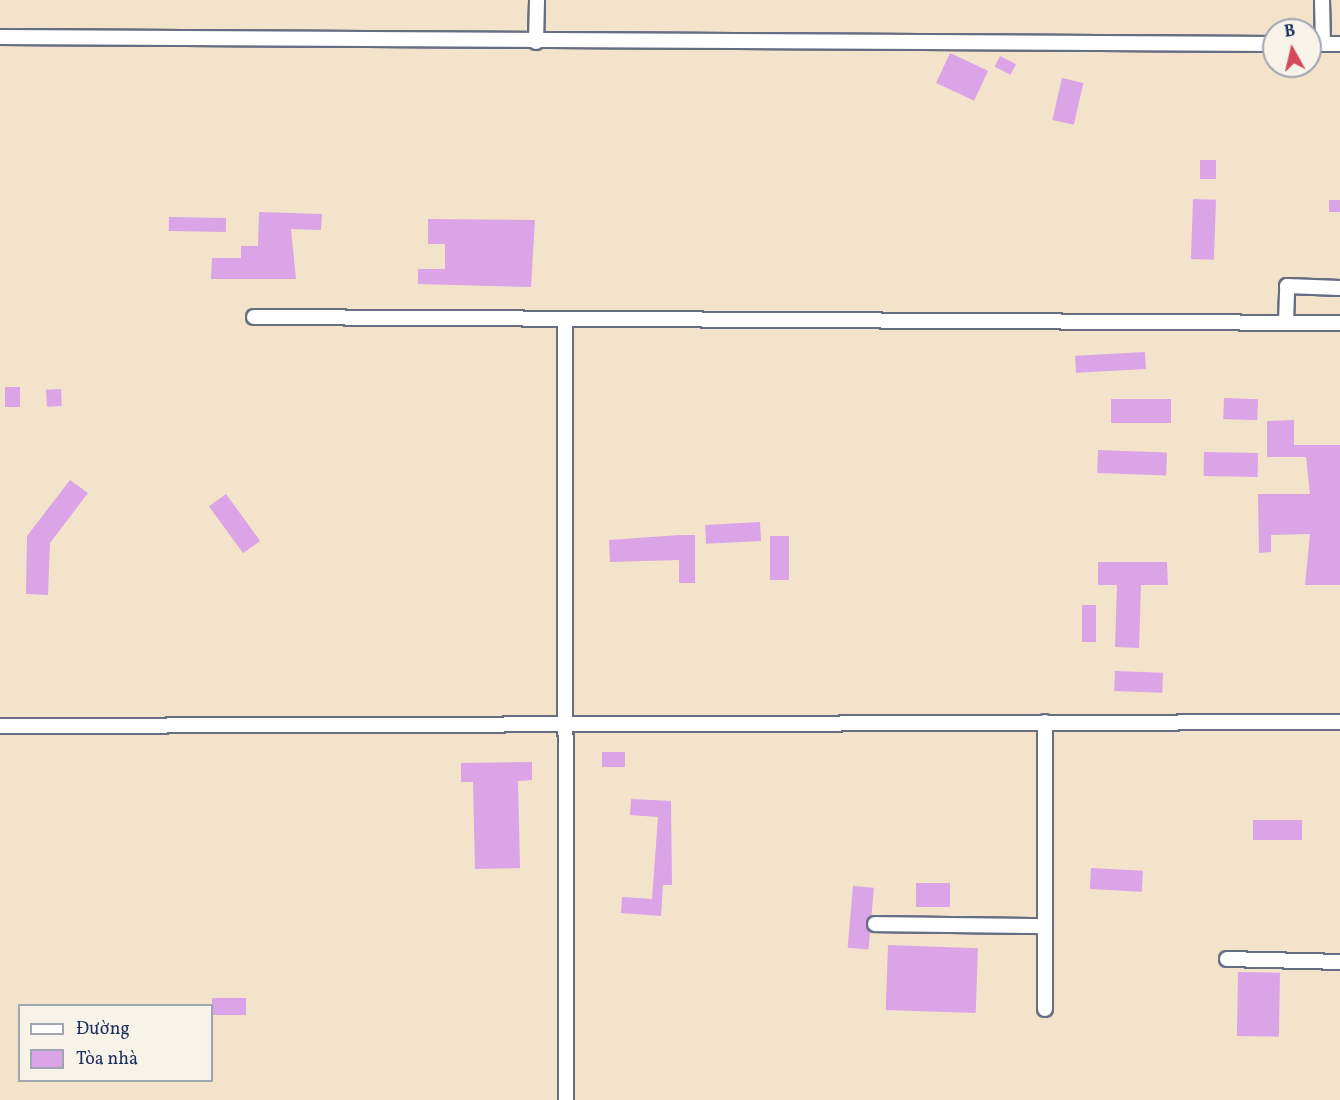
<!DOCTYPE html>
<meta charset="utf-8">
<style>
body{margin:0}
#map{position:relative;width:1340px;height:1100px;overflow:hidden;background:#f4e3cb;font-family:Vollkorn,serif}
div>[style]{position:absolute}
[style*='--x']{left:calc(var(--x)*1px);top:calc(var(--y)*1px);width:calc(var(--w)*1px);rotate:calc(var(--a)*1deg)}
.building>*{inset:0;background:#daa4e6;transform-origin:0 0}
.roads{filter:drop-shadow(2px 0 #676e84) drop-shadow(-2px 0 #676e84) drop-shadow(0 2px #676e84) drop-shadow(0 -2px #676e84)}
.minor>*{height:14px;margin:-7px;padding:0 7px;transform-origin:7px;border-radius:7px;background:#fff}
span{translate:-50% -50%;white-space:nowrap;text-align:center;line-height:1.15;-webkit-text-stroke:4.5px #f7f3e8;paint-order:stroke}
.legend{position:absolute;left:18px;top:1004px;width:195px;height:78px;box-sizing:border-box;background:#f7f3e8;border:2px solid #9fa5b1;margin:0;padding:8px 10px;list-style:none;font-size:18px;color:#1b2f5e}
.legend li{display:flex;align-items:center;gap:12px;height:30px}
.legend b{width:30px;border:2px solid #9fa5b1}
.north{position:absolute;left:1262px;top:18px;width:60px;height:60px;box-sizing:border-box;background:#f7f3e8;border:2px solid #9fa5b1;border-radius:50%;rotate:352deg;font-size:16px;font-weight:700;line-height:24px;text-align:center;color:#1b2f5e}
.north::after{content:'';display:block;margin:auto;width:21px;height:27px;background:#d1495b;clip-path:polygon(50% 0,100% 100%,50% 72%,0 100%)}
</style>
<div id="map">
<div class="building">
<i style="left:950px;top:53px;width:42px;height:33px;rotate:25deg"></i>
<i style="left:1000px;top:56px;width:18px;height:12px;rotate:27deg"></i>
<i style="left:1062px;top:78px;width:22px;height:43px;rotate:13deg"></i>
<i style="left:1200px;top:160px;width:16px;height:19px"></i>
<i style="left:1193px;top:199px;width:23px;height:60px;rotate:2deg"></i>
<i style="left:1329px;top:200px;width:11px;height:12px"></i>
<i style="clip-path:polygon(259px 212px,322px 214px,321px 230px,291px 229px,296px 279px,211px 279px,212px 258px,241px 258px,241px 246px,258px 246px)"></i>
<i style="left:169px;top:217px;width:57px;height:14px;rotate:1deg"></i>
<i style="clip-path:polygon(428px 219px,535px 220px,531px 287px,418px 284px,418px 269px,445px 269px,445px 244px,428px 244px)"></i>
<i style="left:1145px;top:352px;width:17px;height:70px;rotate:87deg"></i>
<i style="left:5px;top:387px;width:15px;height:20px"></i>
<i style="left:61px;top:389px;width:17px;height:15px;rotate:87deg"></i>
<i style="left:1224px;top:398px;width:34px;height:21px;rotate:2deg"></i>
<i style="left:1111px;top:399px;width:60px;height:24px"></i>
<i style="clip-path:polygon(1294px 420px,1294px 445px,1340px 445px,1340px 585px,1305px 585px,1310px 534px,1271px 535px,1271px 552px,1259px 553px,1258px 494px,1310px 494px,1306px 457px,1267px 457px,1267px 421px)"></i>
<i style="left:1098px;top:450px;width:69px;height:23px;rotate:2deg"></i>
<i style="left:1204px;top:452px;width:54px;height:24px;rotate:1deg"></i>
<i style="clip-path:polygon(70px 480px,88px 493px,50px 543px,48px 595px,26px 594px,27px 536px)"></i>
<i style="left:226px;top:494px;width:58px;height:21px;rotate:54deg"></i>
<i style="left:760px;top:522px;width:19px;height:55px;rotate:87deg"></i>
<i style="clip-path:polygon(679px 535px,695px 535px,695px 583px,679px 583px,679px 560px,610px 562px,609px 540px)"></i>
<i style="left:770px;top:536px;width:19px;height:44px"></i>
<i style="clip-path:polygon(1098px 562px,1167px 562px,1168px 585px,1141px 585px,1139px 648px,1115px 647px,1117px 585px,1098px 585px)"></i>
<i style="left:1082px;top:605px;width:14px;height:37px"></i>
<i style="left:1115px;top:671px;width:48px;height:20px;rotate:2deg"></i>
<i style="left:625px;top:752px;width:15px;height:23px;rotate:90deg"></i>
<i style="clip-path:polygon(532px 762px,532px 780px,518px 781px,520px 868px,475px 869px,473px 782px,461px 782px,461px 763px)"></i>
<i style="clip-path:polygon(631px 799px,671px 801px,672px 885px,663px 885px,661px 916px,621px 913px,622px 897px,652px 899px,658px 817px,630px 815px)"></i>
<i style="left:1253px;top:820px;width:49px;height:20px"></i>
<i style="left:1091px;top:868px;width:52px;height:21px;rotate:3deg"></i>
<i style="left:950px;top:883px;width:24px;height:34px;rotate:90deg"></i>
<i style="left:853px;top:886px;width:21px;height:62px;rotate:5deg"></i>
<i style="left:888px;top:945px;width:90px;height:65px;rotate:2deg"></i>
<i style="left:1238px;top:972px;width:42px;height:64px;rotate:1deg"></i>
<i style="left:212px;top:998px;width:34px;height:17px"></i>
</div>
<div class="roads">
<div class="minor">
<i style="--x:1322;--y:0;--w:44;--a:88.7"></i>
<i style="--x:0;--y:37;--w:1274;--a:0.31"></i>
<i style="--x:536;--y:42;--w:42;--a:-88.6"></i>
<i style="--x:1310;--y:44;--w:30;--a:0"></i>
<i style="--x:254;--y:317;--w:1086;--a:0.32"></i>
<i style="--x:565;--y:319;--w:781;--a:89.93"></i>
<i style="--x:1286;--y:322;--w:36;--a:-88"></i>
<i style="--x:1287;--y:286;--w:53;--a:2.2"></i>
<i style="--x:1045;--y:722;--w:287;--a:90"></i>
<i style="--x:0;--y:726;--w:1340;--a:-0.17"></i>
<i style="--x:875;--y:924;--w:170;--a:0.7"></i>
<i style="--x:1227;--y:959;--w:113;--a:1.5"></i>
</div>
</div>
<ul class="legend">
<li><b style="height:8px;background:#fff"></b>Đường</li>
<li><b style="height:16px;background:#daa4e6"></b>Tòa nhà</li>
</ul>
<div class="north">B</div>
</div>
